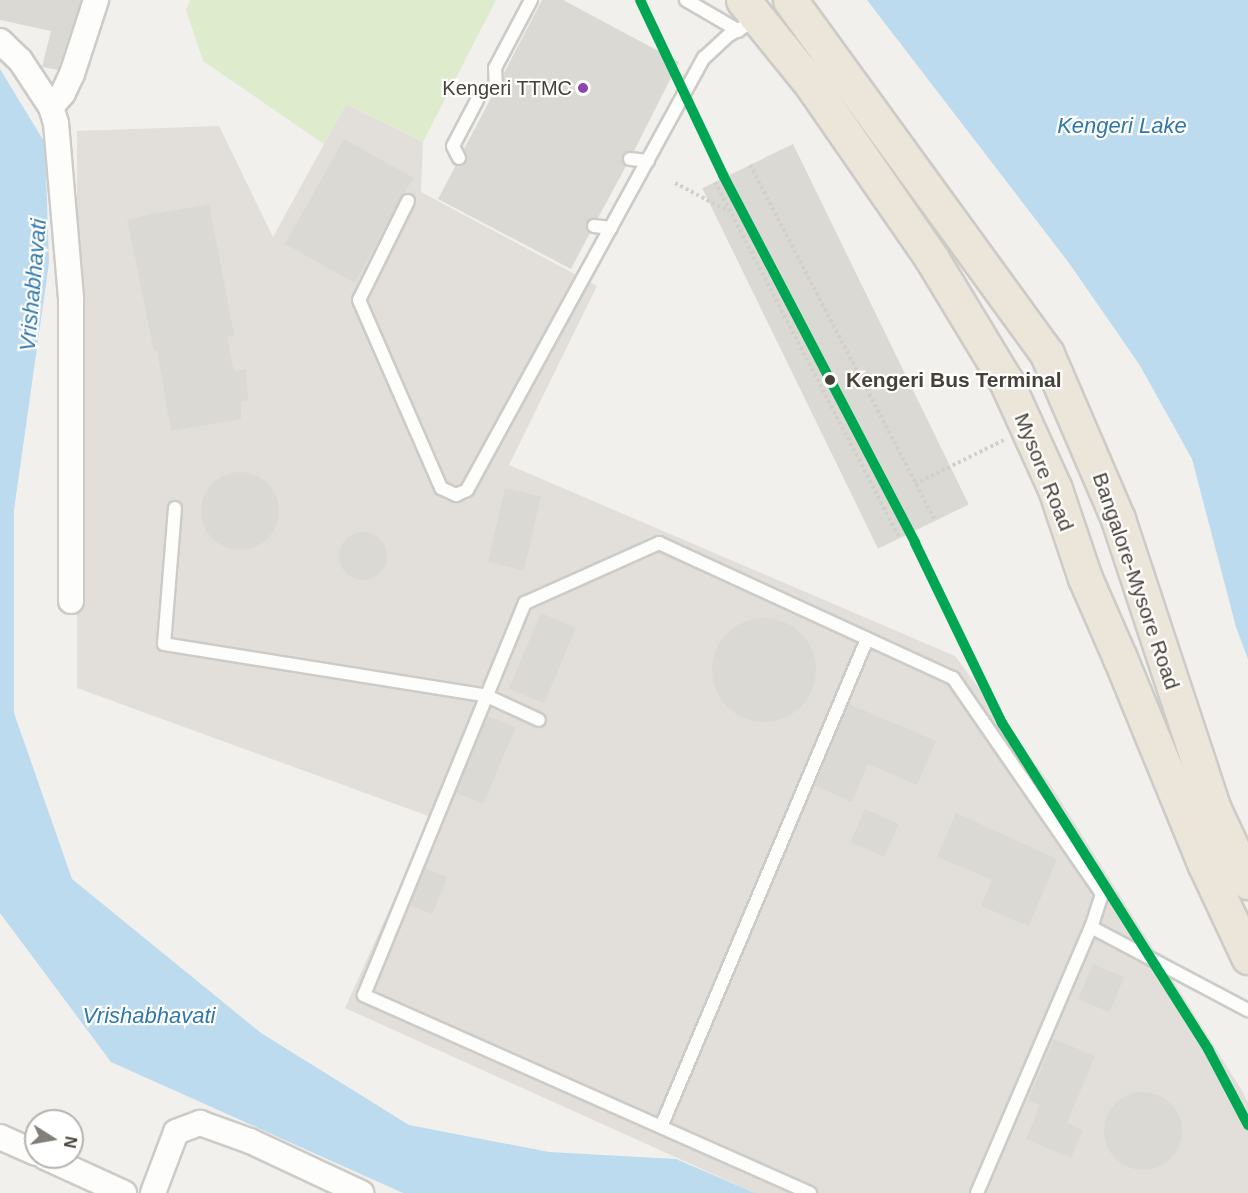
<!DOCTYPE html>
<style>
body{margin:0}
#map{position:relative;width:1248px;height:1193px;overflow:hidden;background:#f1f0ec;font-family:Helvetica,sans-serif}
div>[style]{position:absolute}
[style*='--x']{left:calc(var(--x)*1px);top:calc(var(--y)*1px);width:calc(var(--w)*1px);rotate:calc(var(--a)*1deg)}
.industrial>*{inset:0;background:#e2dfda}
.green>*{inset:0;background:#dfebcd}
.water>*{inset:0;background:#bddbee}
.building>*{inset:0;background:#dbd9d4;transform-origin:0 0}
.round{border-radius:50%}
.path>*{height:4px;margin-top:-2px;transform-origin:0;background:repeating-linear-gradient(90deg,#d1d0cb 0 3px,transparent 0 6px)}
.roads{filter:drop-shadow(2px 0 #cdcbc7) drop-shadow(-2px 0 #cdcbc7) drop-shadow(0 2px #cdcbc7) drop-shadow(0 -2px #cdcbc7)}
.lane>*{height:12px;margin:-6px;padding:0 6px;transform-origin:6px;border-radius:6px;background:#fdfdfc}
.street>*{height:24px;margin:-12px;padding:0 12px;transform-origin:12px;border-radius:12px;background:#fdfdfc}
.highway>*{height:33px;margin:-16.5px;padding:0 16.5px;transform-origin:16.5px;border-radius:16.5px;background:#ece6da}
.metro-1>*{height:10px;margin:-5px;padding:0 5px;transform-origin:5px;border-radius:5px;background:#00a651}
.dots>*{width:16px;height:16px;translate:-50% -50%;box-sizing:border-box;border:3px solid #fff;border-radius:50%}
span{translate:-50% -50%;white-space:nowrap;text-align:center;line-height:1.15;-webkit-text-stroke:4.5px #fff;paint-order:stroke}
.bus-label{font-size:20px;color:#484138}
.right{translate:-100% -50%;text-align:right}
.stop-label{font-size:21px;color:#484138;font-weight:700}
.left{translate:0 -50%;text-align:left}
.street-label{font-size:21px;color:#484138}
.water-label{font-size:22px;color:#3078ab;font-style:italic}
.north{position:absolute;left:24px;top:1109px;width:60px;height:60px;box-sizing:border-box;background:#fff;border:2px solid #b6b3af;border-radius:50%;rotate:101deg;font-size:16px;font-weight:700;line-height:24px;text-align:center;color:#484138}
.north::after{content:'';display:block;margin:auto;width:21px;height:27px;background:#837e77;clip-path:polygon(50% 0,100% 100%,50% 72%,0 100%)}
</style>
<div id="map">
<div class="industrial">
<i style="clip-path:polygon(346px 104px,423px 142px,421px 192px,597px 286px,509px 465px,955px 656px,1050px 784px,1241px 1089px,1248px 1102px,1248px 1193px,755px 1193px,345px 1008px,431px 817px,77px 688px,77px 131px,219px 126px,273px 237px)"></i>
</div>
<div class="green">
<i style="clip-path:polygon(190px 0,496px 0,423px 142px,346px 104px,324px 144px,203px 61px,186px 10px)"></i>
</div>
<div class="water">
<i style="clip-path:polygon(867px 0,1248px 0,1248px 659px,1236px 627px,1192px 459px,1139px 364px,1069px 263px)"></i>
<i style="clip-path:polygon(0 69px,45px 143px,49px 263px,14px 510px,14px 713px,72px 879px,261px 1033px,409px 1125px,549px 1152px,676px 1159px,755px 1193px,403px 1193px,111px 1062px,0 913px)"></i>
</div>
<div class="building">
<i style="clip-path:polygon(0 0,81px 0,58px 70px,42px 67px,51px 31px,0 20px)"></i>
<i style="clip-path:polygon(542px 0,563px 0,679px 62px,634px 151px,623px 155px,622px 162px,626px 166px,598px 218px,587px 222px,586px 229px,590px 233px,571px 269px,438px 199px,456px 165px,462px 166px,466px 162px,464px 149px,493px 94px,503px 91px,504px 73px)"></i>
<i style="clip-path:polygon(344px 139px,414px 178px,401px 197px,355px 283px,285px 244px)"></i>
<i style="left:793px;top:144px;width:401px;height:101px;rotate:64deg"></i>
<i style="clip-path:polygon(209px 204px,234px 335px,227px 337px,234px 371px,246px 369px,248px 400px,241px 402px,241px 419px,171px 431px,157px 350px,154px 351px,127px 219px)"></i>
<i class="round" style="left:201px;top:472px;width:78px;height:78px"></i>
<i style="left:505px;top:488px;width:37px;height:76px;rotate:13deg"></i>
<i class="round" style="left:339px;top:532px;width:48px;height:48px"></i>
<i style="left:541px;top:613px;width:38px;height:82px;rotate:23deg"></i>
<i class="round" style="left:712px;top:618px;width:104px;height:104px"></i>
<i style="clip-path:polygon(849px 704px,936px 741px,917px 785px,868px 764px,852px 802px,815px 786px)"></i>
<i style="left:488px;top:716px;width:30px;height:83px;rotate:23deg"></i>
<i style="left:865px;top:809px;width:37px;height:36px;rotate:24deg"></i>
<i style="clip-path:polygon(956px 813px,1057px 859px,1029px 926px,981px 906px,992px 880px,937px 857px)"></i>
<i style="left:425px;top:868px;width:24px;height:40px;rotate:22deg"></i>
<i style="left:1093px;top:964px;width:34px;height:38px;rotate:23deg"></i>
<i style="clip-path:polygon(1054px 1039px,1095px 1056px,1067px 1123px,1083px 1130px,1071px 1158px,1026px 1139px,1040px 1105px,1028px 1101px)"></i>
<i class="round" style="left:1104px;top:1092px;width:78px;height:78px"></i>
</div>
<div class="path">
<i style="--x:750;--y:165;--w:401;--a:62.5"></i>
<i style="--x:715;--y:182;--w:402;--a:62.6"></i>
<i style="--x:675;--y:183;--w:62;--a:27.8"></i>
<i style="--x:915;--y:484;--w:102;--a:-26.3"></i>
</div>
<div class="roads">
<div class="lane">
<i style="--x:686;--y:0;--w:61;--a:30.3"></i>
<i style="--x:496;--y:87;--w:19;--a:-93"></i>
<i style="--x:495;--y:68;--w:77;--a:-62.1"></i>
<i style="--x:459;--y:158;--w:13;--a:-117"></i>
<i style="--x:453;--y:146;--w:52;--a:-62.4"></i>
<i style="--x:630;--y:159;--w:18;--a:6"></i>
<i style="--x:408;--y:201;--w:110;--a:116.3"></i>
<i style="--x:359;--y:300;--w:205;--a:66.4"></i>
<i style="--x:441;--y:488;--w:17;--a:25"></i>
<i style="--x:456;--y:495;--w:12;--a:-24"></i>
<i style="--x:467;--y:490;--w:493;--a:-61.3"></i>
<i style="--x:704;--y:58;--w:34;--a:-43"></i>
<i style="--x:729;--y:35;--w:31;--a:-29"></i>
<i style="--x:594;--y:226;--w:17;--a:7"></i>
<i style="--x:175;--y:508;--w:136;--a:94.6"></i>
<i style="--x:164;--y:644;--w:327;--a:9.1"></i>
<i style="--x:487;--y:696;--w:57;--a:24.8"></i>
<i style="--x:1091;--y:927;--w:178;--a:27.9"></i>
<i style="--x:661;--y:1127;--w:530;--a:-67.11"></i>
<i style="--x:810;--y:1193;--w:488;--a:-156.1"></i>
<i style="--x:364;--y:995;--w:424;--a:-67.7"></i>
<i style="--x:525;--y:603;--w:147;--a:-24.1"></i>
<i style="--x:659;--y:543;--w:324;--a:24.7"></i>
<i style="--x:953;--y:678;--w:262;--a:55.4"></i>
<i style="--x:1102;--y:894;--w:35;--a:108"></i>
<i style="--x:1091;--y:927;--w:289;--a:113.2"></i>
</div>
<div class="street">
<i style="--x:0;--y:41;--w:28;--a:44"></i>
<i style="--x:20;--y:60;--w:56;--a:56.6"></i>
<i style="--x:51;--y:107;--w:17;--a:73"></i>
<i style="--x:56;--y:123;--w:177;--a:85.1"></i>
<i style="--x:71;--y:299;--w:302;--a:90"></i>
<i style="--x:51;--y:107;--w:18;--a:-49"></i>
<i style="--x:63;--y:93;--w:21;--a:-65"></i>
<i style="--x:72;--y:74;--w:78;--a:-72"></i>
<i style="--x:0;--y:1137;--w:39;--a:24"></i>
<i style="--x:45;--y:1157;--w:87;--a:24.5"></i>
<i style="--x:153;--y:1193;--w:65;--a:-69.3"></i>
<i style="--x:176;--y:1132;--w:26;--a:-21"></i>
<i style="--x:200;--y:1123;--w:53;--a:19.8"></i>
<i style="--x:250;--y:1141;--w:123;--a:25.1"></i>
</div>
<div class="highway">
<i style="--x:743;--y:0;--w:108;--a:51"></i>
<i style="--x:811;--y:84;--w:213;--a:55.3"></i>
<i style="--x:932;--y:259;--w:143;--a:58.8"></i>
<i style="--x:1006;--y:381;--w:119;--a:65.6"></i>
<i style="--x:1055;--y:489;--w:94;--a:71.4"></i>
<i style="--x:1085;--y:578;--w:87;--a:66.4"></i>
<i style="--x:1120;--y:658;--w:222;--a:67.7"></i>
<i style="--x:1204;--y:863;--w:104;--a:64.9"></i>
<i style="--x:790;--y:0;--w:437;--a:54"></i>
<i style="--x:1047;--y:354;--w:180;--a:66.7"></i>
<i style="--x:1118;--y:519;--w:303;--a:71.7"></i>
<i style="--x:1213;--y:807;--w:83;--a:65"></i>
</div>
</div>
<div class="metro-1">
<i style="--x:640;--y:0;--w:194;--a:64.6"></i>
<i style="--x:723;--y:175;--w:415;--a:62.4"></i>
<i style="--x:915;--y:543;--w:200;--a:64.2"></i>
<i style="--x:1002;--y:723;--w:386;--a:57.7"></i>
<i style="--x:1208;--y:1049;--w:86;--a:62.2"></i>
</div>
<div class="dots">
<i style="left:583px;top:88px;background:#8e44ad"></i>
<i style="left:830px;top:380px;background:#484138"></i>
</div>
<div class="bus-label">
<span class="right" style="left:572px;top:88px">Kengeri TTMC</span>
</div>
<div class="stop-label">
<span class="left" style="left:846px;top:380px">Kengeri Bus Terminal</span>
</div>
<div class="street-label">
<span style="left:1044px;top:472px;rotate:68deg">Mysore Road</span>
<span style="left:1136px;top:581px;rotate:71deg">Bangalore-Mysore Road</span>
</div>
<div class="water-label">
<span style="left:1122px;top:126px">Kengeri Lake</span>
<span style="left:33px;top:285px;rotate:-85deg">Vrishabhavati</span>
<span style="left:149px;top:1016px">Vrishabhavati</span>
</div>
<div class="north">N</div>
</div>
